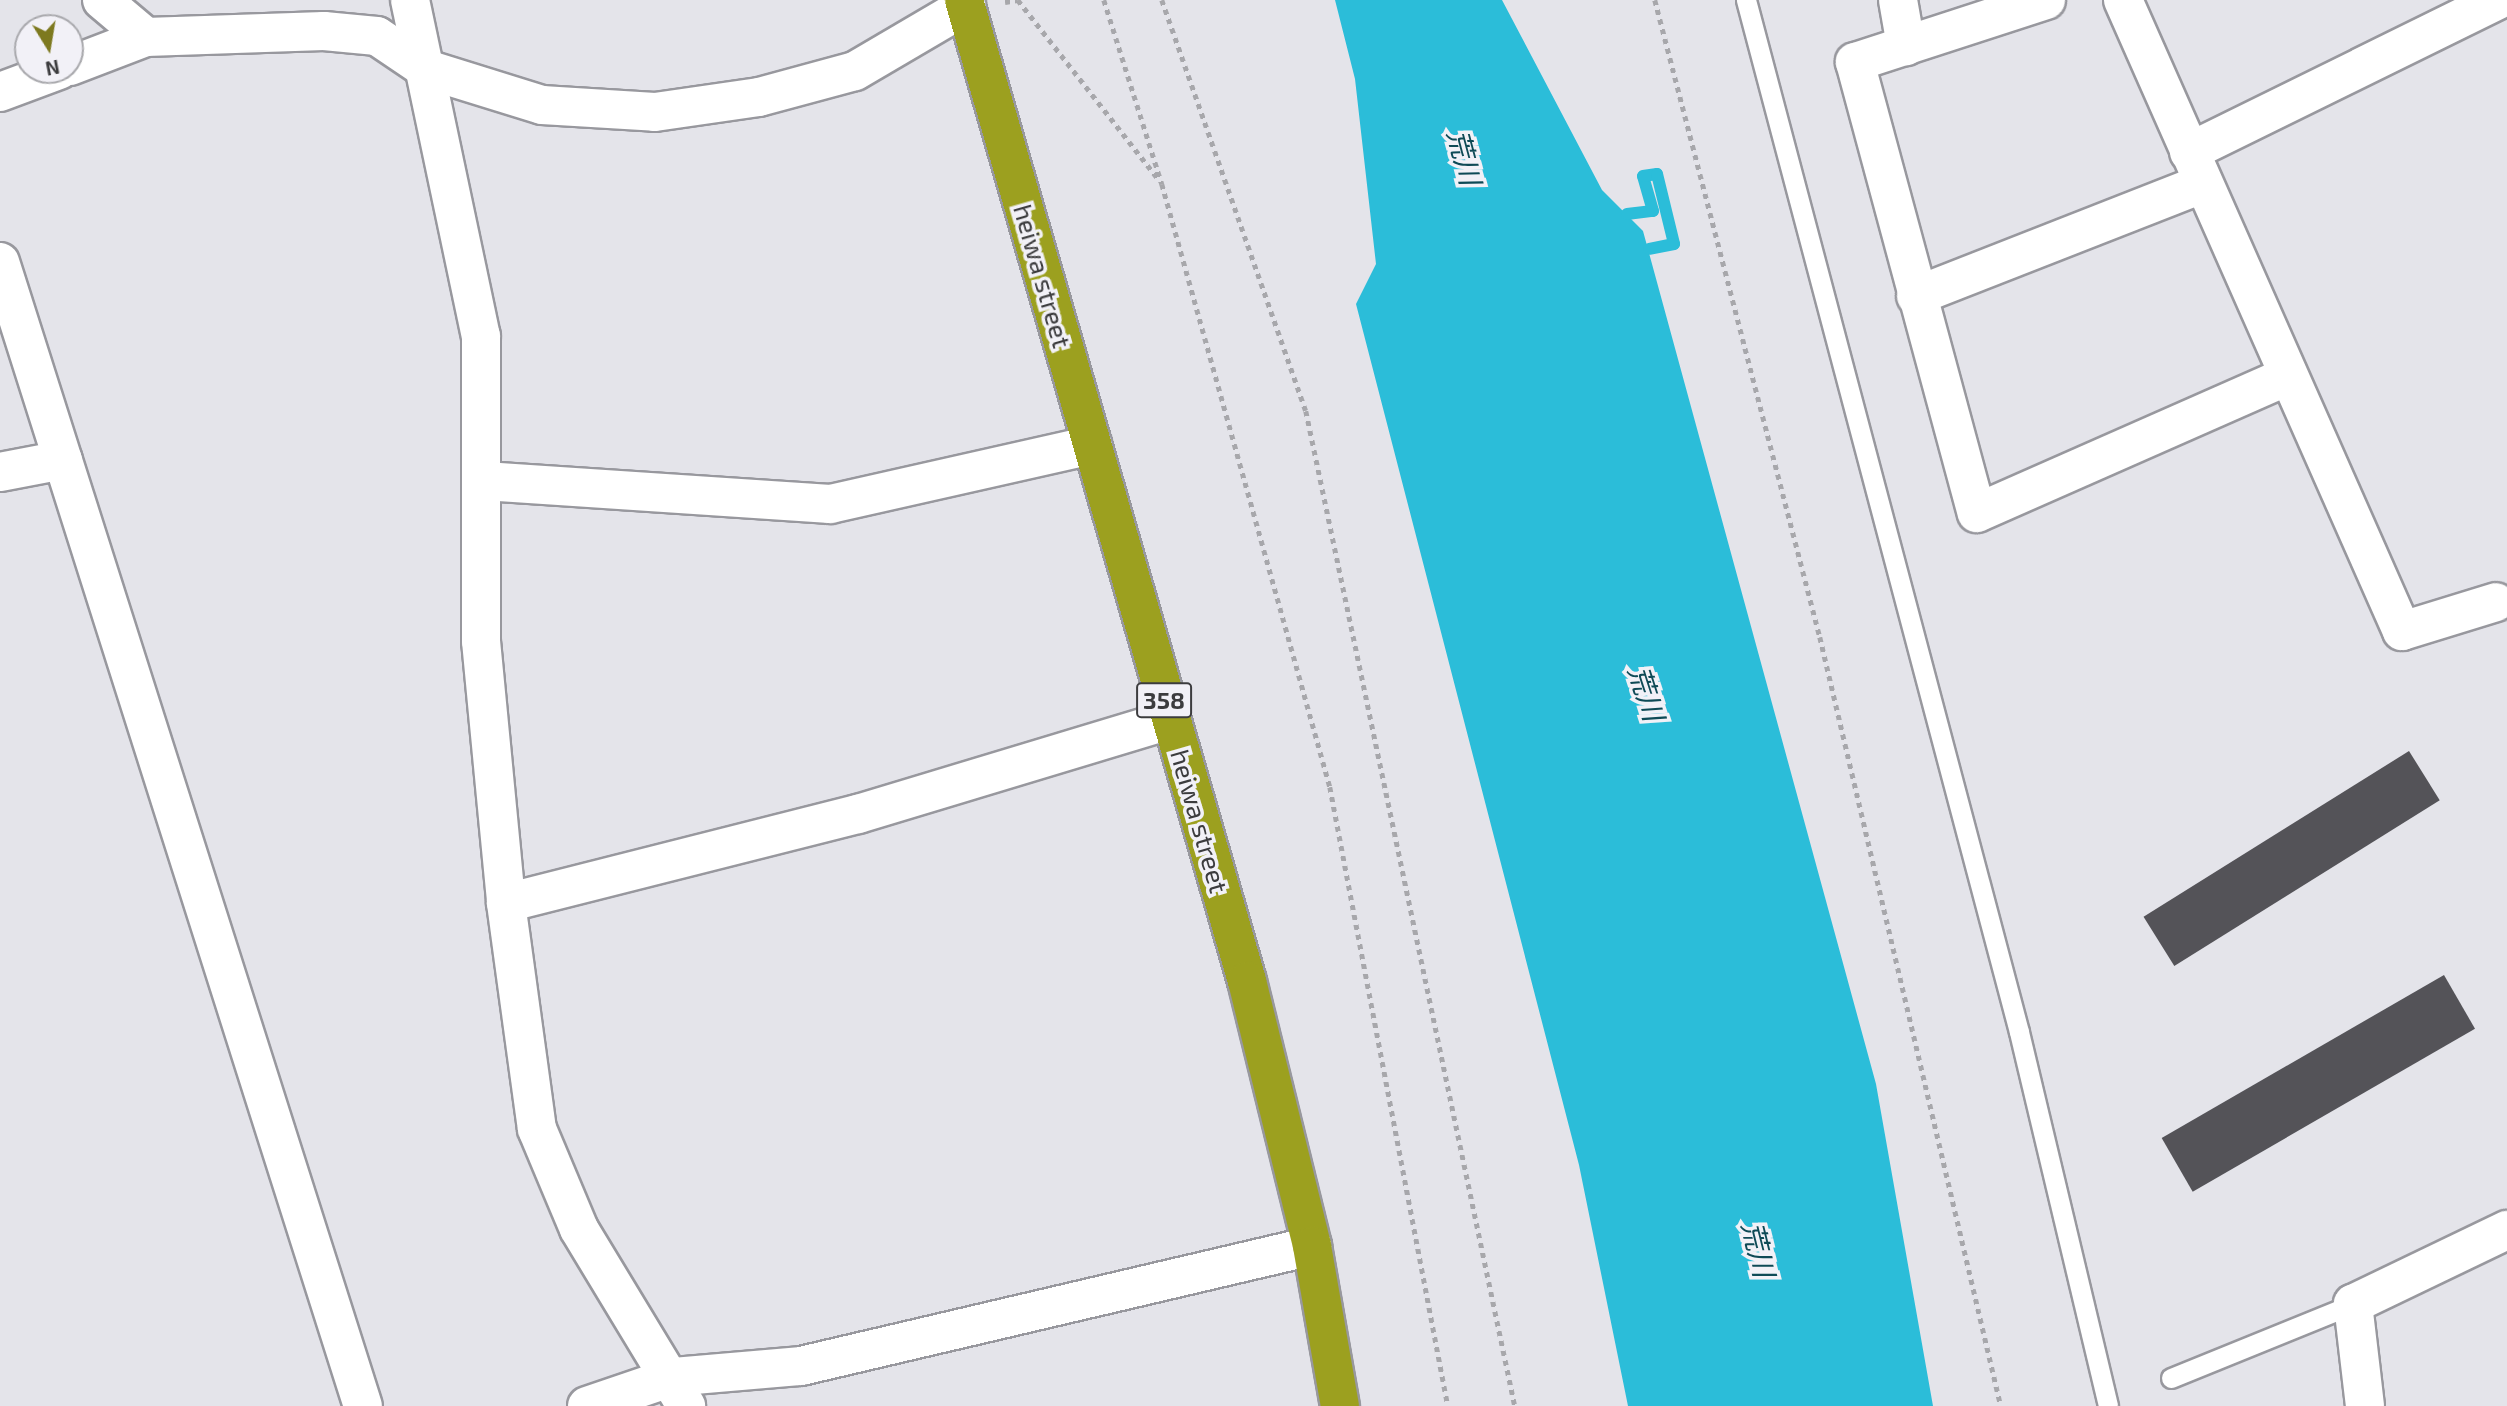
<!DOCTYPE html>
<meta charset="utf-8">
<style>
body{margin:0}
#map{position:relative;width:2507px;height:1406px;overflow:hidden;background:#e4e4ea;font-family:"Exo 2","Noto Sans JP",sans-serif}
div>[style]{position:absolute}
[style*='--x']{left:calc(var(--x)*1px);top:calc(var(--y)*1px);width:calc(var(--w)*1px);rotate:calc(var(--a)*1deg)}
.water>*{inset:0;background:#2bbdd9}
.stream>*{height:12px;margin:-6px;padding:0 6px;transform-origin:6px;border-radius:6px;background:#2bbdd9}
.building>*{inset:0;background:#545358;transform-origin:0 0}
.path>*{height:4.5px;margin-top:-2.25px;transform-origin:0;background:repeating-linear-gradient(90deg,#a7a7ab 0 5px,transparent 0 10px)}
.roads{filter:drop-shadow(2px 0 #98989e) drop-shadow(-2px 0 #98989e) drop-shadow(0 2px #98989e) drop-shadow(0 -2px #98989e)}
.lane>*{height:19px;margin:-9.5px;padding:0 9.5px;transform-origin:9.5px;border-radius:9.5px;background:#fff}
.street>*{height:38px;margin:-19px;padding:0 19px;transform-origin:19px;border-radius:19px;background:#fff}
.secondary>*{height:38px;margin:-19px;padding:0 19px;transform-origin:19px;border-radius:19px;background:#fff}
.highway>*{height:38px;margin:-19px;padding:0 19px;transform-origin:19px;border-radius:19px;background:#9ca01f}
span{translate:-50% -50%;white-space:nowrap;text-align:center;line-height:1.15;-webkit-text-stroke:7px #f2f1f7;paint-order:stroke}
.shield-label span{padding:2px 5px;background:#f2f1f7;border:2px solid;border-radius:5px;-webkit-text-stroke-width:0}
.shield-label{font-size:24px;color:#3c3c3e;font-weight:700}
.street-label{font-size:26px;color:#3c3c3e}
.water-label{font-size:28px;color:#0e4a56;font-style:italic}
.north{position:absolute;left:14px;top:14px;width:70px;height:70px;box-sizing:border-box;background:#f2f1f7;border:2px solid #a9a9ad;border-radius:50%;rotate:169deg;font-size:19px;font-weight:700;line-height:28px;text-align:center;color:#3c3c3e}
.north::after{content:'';display:block;margin:auto;width:24px;height:32px;background:#7d791f;clip-path:polygon(50% 0,100% 100%,50% 72%,0 100%)}
</style>
<div id="map">
<div class="water">
<i style="clip-path:polygon(1335px 0,1502px 0,1602px 190px,1643px 231px,1876px 1084px,1933px 1406px,1628px 1406px,1579px 1165px,1356px 304px,1376px 264px,1355px 79px)"></i>
</div>
<div class="stream">
<i style="--x:1627;--y:214;--w:26;--a:-7"></i>
<i style="--x:1653;--y:211;--w:36;--a:-106"></i>
<i style="--x:1643;--y:176;--w:14;--a:-8"></i>
<i style="--x:1657;--y:174;--w:72;--a:76.3"></i>
<i style="--x:1674;--y:244;--w:25;--a:169"></i>
</div>
<div class="building">
<i style="left:2409px;top:751px;width:58px;height:313px;rotate:58deg"></i>
<i style="left:2444px;top:975px;width:62px;height:326px;rotate:60deg"></i>
</div>
<div class="path">
<i style="--x:1104;--y:0;--w:193;--a:72.5"></i>
<i style="--x:1162;--y:184;--w:626;--a:74.43"></i>
<i style="--x:1330;--y:787;--w:630;--a:79.21"></i>
<i style="--x:1162;--y:0;--w:435;--a:70.7"></i>
<i style="--x:1306;--y:411;--w:1017;--a:78.14"></i>
<i style="--x:1655;--y:0;--w:658;--a:75.48"></i>
<i style="--x:1820;--y:637;--w:790;--a:76.76"></i>
<i style="--x:1005;--y:2;--w:13;--a:-9"></i>
<i style="--x:1018;--y:0;--w:230;--a:51.9"></i>
</div>
<div class="roads">
<div class="lane">
<i style="--x:1746;--y:0;--w:1067;--a:75.18"></i>
<i style="--x:2019;--y:1032;--w:384;--a:76.6"></i>
<i style="--x:2171;--y:1378;--w:196;--a:-22.1"></i>
</div>
<div class="street">
<i style="--x:102;--y:0;--w:57;--a:40.1"></i>
<i style="--x:410;--y:0;--w:343;--a:78.1"></i>
<i style="--x:481;--y:336;--w:305;--a:90"></i>
<i style="--x:481;--y:641;--w:263;--a:84.5"></i>
<i style="--x:506;--y:903;--w:228;--a:82.2"></i>
<i style="--x:537;--y:1129;--w:108;--a:67.2"></i>
<i style="--x:579;--y:1229;--w:207;--a:58.8"></i>
<i style="--x:1898;--y:0;--w:47;--a:80.1"></i>
<i style="--x:2046;--y:0;--w:201;--a:162"></i>
<i style="--x:1855;--y:62;--w:467;--a:74.9"></i>
<i style="--x:1977;--y:513;--w:340;--a:-23.8"></i>
<i style="--x:2123;--y:0;--w:690;--a:66.15"></i>
<i style="--x:2402;--y:631;--w:98;--a:-17.1"></i>
<i style="--x:70;--y:66;--w:81;--a:-20.9"></i>
<i style="--x:146;--y:37;--w:178;--a:-1.9"></i>
<i style="--x:324;--y:31;--w:53;--a:5.4"></i>
<i style="--x:377;--y:36;--w:59;--a:34"></i>
<i style="--x:426;--y:69;--w:121;--a:17.2"></i>
<i style="--x:542;--y:105;--w:113;--a:3.5"></i>
<i style="--x:655;--y:112;--w:105;--a:-8.2"></i>
<i style="--x:759;--y:97;--w:99;--a:-15.2"></i>
<i style="--x:855;--y:71;--w:129;--a:-30.4"></i>
<i style="--x:0;--y:92;--w:63;--a:-20.4"></i>
<i style="--x:2189;--y:152;--w:344;--a:-26.2"></i>
<i style="--x:1916;--y:296;--w:307;--a:-21.4"></i>
<i style="--x:0;--y:472;--w:64;--a:-10.8"></i>
<i style="--x:484;--y:481;--w:347;--a:3.8"></i>
<i style="--x:830;--y:504;--w:269;--a:-12.7"></i>
<i style="--x:506;--y:903;--w:363;--a:-14.2"></i>
<i style="--x:858;--y:814;--w:326;--a:-16.8"></i>
<i style="--x:587;--y:1406;--w:90;--a:-18.8"></i>
<i style="--x:672;--y:1377;--w:129;--a:-4.9"></i>
<i style="--x:801;--y:1366;--w:525;--a:-13.22"></i>
<i style="--x:2365;--y:1406;--w:103;--a:-96.7"></i>
<i style="--x:2353;--y:1304;--w:171;--a:-25.7"></i>
</div>
<div class="secondary">
<i style="--x:0;--y:262;--w:1200;--a:72.4"></i>
</div>
<div class="highway">
<i style="--x:964;--y:0;--w:1021;--a:73.91"></i>
<i style="--x:1247;--y:981;--w:273;--a:76.2"></i>
<i style="--x:1312;--y:1246;--w:162;--a:80.1"></i>
</div>
</div>
<div class="shield-label">
<span style="left:1164px;top:700px">358</span>
</div>
<div class="street-label">
<span style="left:1043px;top:276px;rotate:74deg">heiwa street</span>
<span style="left:1200px;top:821px;rotate:74deg">heiwa street</span>
</div>
<div class="water-label">
<span style="left:1465px;top:157px;rotate:75deg">荒川</span>
<span style="left:1647px;top:693px;rotate:72deg">荒川</span>
<span style="left:1759px;top:1249px;rotate:76deg">荒川</span>
</div>
<div class="north">N</div>
</div>
